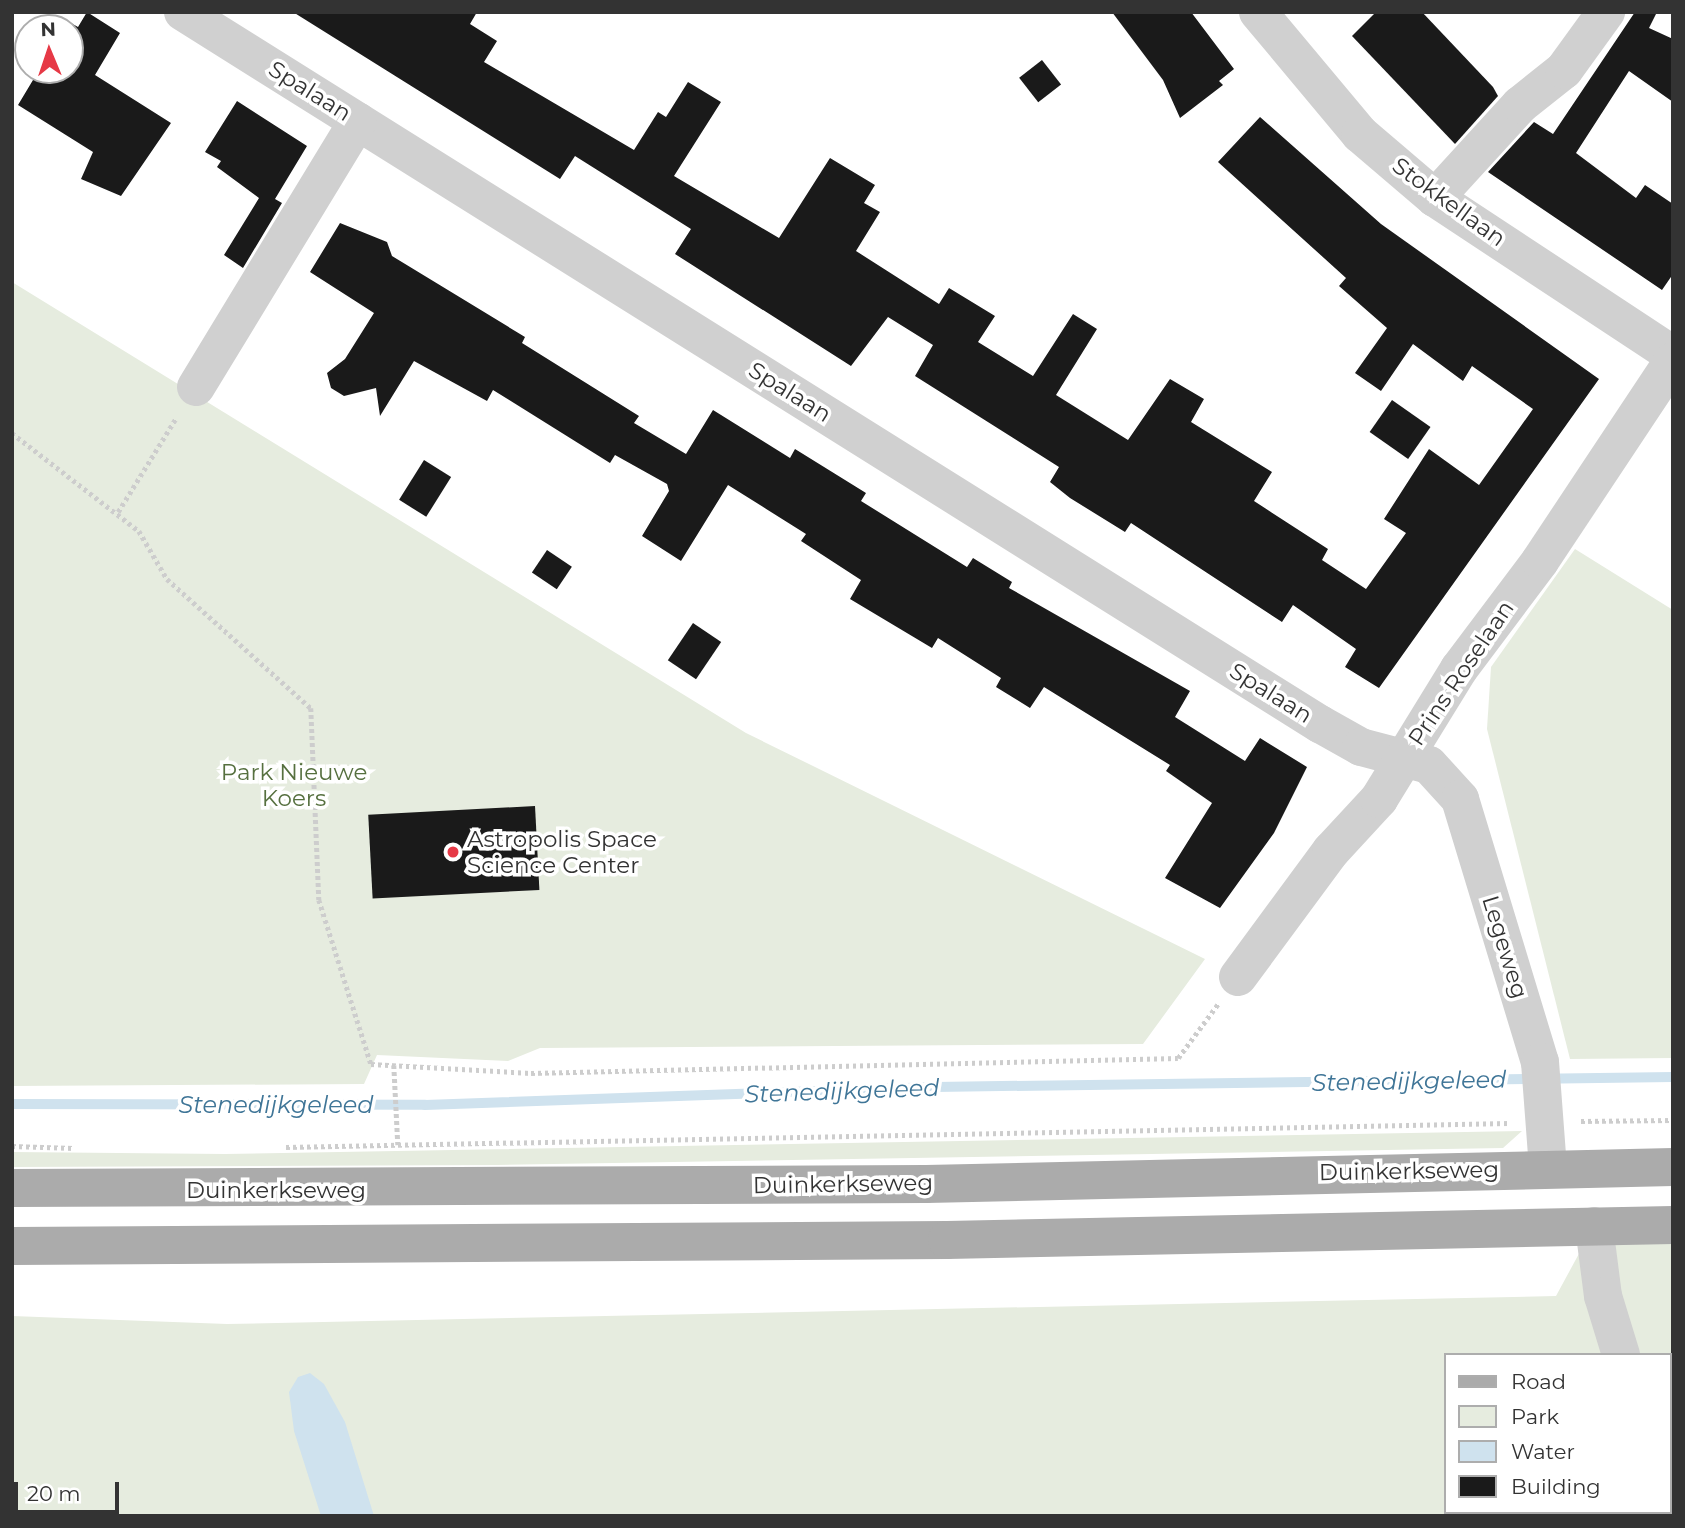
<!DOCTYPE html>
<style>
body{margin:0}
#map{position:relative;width:1685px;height:1528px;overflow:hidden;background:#fff;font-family:Montserrat,sans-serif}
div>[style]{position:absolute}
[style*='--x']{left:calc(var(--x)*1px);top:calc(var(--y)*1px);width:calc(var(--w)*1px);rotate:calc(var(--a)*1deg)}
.green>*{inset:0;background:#e6ecdf}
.water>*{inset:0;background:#cfe2ee}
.stream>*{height:10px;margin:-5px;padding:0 5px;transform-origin:5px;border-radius:5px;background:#cfe2ee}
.building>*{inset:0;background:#1a1a1a;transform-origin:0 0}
.path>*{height:4.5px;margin-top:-2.25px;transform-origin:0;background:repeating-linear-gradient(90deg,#cdcdcd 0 3.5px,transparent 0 7px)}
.minor>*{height:38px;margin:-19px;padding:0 19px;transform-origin:19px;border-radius:19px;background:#d0d0d0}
.major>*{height:38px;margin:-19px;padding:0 19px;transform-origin:19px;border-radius:19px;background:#ababab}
.dots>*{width:19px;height:19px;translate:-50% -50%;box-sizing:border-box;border:4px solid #fff;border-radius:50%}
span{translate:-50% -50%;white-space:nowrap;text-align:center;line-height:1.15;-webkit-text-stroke:7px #fff;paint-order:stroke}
.street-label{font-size:23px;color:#333}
.park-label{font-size:23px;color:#56703f}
.poi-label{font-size:23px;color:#333}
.left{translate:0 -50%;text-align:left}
.water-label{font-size:24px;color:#3f7597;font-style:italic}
.frame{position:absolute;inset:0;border:14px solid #333;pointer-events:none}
.legend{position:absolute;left:1444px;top:1353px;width:228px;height:161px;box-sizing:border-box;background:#fff;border:2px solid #adadad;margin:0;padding:9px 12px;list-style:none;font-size:21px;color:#333}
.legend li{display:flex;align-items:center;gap:14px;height:35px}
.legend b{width:35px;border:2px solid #adadad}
.north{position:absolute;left:14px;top:14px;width:70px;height:70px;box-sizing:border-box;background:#fff;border:2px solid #adadad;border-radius:50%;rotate:358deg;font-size:19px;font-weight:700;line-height:28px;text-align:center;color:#333}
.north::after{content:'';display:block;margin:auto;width:24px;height:32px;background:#e63946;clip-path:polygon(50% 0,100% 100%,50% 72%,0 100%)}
.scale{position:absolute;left:14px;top:1482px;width:105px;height:32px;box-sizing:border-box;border:4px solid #333;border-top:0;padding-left:9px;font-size:21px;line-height:24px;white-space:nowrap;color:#333;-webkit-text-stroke:5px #fff;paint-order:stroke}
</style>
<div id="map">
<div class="green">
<i style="clip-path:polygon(12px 282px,746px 733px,1205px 959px,1143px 1044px,540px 1048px,508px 1061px,377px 1055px,364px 1084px,12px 1086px)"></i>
<i style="clip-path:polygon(1575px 549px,1673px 610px,1673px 1058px,1570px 1059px,1487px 729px,1491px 667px)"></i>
<i style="clip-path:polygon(1522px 1131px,1503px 1148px,497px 1165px,12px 1167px,12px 1152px,225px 1154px)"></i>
<i style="clip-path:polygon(evenodd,1673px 1225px,1673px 1516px,12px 1516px,12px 1316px,227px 1324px,1556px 1296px,1594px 1226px,1673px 1225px,1445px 1355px,1669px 1355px,1669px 1512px,1445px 1512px,1445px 1355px)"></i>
</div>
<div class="water">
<i style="clip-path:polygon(310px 1373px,324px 1384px,345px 1422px,374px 1516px,321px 1516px,294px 1431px,289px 1392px,298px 1377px)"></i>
</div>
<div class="stream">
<i style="--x:12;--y:1104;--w:413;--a:0.1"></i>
<i style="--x:425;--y:1105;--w:510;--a:-2.02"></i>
<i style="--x:935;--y:1087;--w:738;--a:-0.78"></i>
</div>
<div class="building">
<i style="clip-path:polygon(87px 12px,120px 33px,95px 75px,171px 123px,121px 196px,81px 179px,93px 152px,18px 105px,39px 70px,70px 70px,70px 28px,66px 28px,69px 22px,78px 27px)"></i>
<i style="clip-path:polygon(293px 12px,477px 12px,470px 24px,497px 41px,484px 62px,634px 150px,658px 112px,666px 117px,688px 82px,721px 102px,674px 176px,779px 238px,830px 158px,875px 185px,864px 203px,880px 212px,856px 251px,939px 304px,949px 288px,995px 316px,978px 342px,1033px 376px,1073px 314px,1097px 329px,1056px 395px,1128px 440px,1170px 379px,1204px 399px,1191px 422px,1272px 472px,1254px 501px,1328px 549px,1322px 560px,1366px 589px,1406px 533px,1384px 519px,1429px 449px,1479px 485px,1533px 409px,1472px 366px,1463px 381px,1413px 344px,1381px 391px,1355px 373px,1387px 328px,1339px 286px,1346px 278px,1218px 162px,1260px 117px,1381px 224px,1599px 379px,1379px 688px,1345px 667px,1356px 649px,1293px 605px,1282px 622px,1131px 523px,1125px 532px,1070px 498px,1050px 482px,1059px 467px,915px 376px,933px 345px,888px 317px,851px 366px,675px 254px,691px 229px,575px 156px,560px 179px)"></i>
<i style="clip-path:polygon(1112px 12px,1191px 12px,1234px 69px,1219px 81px,1223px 85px,1180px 118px,1163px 80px)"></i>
<i style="clip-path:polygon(1376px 12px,1422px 12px,1493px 87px,1498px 96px,1455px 144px,1352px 36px)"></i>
<i style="clip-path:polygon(1635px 12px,1657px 12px,1649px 28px,1673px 39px,1673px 102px,1629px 71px,1576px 153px,1636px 198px,1645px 185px,1673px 204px,1673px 274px,1662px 290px,1488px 172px,1534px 122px,1553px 134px)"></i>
<i style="left:1042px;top:60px;width:31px;height:29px;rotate:52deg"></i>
<i style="clip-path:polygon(237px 101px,307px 146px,275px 199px,282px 203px,243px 268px,224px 255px,259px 198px,217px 167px,221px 161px,205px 152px)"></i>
<i style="clip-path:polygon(340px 223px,387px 242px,392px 256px,525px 337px,522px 343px,639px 416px,634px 423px,686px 454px,713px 410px,790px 458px,795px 449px,866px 493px,861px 501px,967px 567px,973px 558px,1012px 582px,1009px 588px,1190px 691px,1175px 717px,1245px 761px,1260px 738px,1307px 767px,1274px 833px,1220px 908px,1165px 878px,1212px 803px,1166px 771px,1170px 765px,1044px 687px,1030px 708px,996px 687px,1001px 678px,938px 638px,932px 648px,850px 599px,861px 580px,801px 541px,806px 534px,728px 485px,681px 561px,642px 536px,669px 491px,667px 484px,615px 455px,610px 463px,493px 390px,487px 401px,414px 361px,380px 416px,376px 388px,344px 396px,331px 388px,327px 373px,345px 359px,374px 313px,310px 272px)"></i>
<i style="left:1392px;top:400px;width:47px;height:39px;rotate:35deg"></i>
<i style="left:424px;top:460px;width:32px;height:47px;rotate:32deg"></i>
<i style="left:547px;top:550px;width:30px;height:27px;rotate:34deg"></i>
<i style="left:693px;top:623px;width:34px;height:45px;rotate:34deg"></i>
<i style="left:535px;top:806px;width:84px;height:167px;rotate:87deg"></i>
</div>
<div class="path">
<i style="--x:12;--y:433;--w:160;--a:37.7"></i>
<i style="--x:139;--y:531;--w:56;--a:59.7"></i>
<i style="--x:167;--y:579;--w:193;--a:41.9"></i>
<i style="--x:311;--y:708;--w:192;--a:87.6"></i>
<i style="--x:319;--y:900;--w:172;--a:72.4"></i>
<i style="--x:371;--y:1064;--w:160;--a:3.2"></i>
<i style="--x:531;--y:1073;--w:647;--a:-1.33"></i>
<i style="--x:1178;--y:1058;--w:67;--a:-53.5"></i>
<i style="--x:118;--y:512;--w:110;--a:-58.3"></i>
<i style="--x:394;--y:1065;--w:80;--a:87.1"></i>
<i style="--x:1581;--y:1121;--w:92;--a:-0.6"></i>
<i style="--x:12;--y:1146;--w:62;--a:1.8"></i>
<i style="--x:286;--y:1147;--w:1223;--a:-1.12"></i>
</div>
<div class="minor">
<i style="--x:183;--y:12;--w:1342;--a:32.06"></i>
<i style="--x:1320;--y:724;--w:47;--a:29.3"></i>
<i style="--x:1361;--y:747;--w:70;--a:14.8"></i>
<i style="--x:1429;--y:765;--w:46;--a:47.6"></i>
<i style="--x:1460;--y:799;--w:275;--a:73.1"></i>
<i style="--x:1540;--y:1062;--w:106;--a:85.7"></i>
<i style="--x:1258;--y:12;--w:159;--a:50.1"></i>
<i style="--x:1360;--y:134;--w:99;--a:40.5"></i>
<i style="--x:1435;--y:198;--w:285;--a:33.4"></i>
<i style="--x:1435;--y:198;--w:126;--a:-47.6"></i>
<i style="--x:1520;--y:105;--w:56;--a:-38.5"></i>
<i style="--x:1564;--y:70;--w:72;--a:-54.1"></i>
<i style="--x:196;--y:387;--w:311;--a:-58.7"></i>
<i style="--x:1238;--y:977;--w:157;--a:-53.6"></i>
<i style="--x:1331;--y:851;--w:71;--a:-47.3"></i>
<i style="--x:1379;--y:799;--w:153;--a:-58.4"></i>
<i style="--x:1459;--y:669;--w:135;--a:-53.1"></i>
<i style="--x:1540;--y:561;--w:240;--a:-56.4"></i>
<i style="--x:1594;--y:1226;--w:71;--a:82.7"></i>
<i style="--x:1603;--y:1296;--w:62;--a:73"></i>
<i style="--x:1664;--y:1516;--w:9;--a:-18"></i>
</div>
<div class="major">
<i style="--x:12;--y:1188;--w:914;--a:-0.25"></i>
<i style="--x:926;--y:1184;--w:747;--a:-1.3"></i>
<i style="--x:12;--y:1246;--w:935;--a:-0.37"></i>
<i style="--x:947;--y:1240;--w:726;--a:-1.18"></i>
</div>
<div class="dots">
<i style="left:453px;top:852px;background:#e63946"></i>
</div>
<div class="street-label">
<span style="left:310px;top:91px;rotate:32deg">Spalaan</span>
<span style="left:1449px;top:202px;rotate:36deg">Stokkellaan</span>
<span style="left:790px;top:392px;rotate:32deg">Spalaan</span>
<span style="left:1461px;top:673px;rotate:-56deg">Prins Roselaan</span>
<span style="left:1271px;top:693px;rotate:32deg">Spalaan</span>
<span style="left:1505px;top:947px;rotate:73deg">Legeweg</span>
<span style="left:1409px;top:1171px;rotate:-1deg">Duinkerkseweg</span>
<span style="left:843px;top:1184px;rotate:-1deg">Duinkerkseweg</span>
<span style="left:276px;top:1190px">Duinkerkseweg</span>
</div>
<div class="park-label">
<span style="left:294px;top:785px">Park Nieuwe<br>Koers</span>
</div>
<div class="poi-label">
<span class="left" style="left:467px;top:852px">Astropolis Space<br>Science Center</span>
</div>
<div class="water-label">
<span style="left:1409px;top:1081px;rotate:-1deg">Stenedijkgeleed</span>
<span style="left:842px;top:1091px;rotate:-2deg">Stenedijkgeleed</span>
<span style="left:276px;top:1105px">Stenedijkgeleed</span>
</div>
<div class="frame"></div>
<ul class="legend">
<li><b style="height:9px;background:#ababab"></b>Road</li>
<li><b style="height:19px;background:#e6ecdf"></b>Park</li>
<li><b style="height:19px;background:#cfe2ee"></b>Water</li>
<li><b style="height:19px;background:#1a1a1a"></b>Building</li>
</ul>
<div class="north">N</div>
<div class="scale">20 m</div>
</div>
